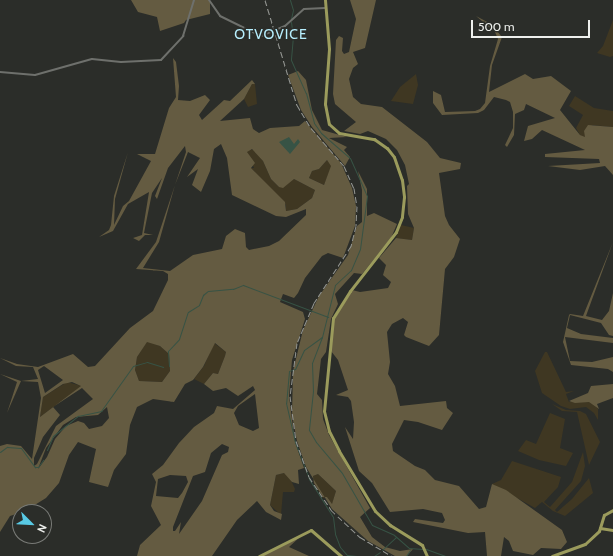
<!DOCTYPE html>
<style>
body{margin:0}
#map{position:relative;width:613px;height:556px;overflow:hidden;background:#2b2d29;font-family:Cabin,sans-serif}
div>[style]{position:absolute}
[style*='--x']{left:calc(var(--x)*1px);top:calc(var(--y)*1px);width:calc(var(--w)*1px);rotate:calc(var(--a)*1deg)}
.green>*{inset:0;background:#3f3722}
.forest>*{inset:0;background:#645b41}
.water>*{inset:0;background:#375345}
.stream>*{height:1px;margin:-0.5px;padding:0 0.5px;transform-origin:0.5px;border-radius:0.5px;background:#375345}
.minor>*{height:2px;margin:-1px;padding:0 1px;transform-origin:1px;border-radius:1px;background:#6e706c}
.major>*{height:3px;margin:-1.5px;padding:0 1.5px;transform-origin:1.5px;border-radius:1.5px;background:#9b9b5c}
.rail>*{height:1px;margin-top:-0.5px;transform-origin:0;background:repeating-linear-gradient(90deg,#959793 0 6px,transparent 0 9px)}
span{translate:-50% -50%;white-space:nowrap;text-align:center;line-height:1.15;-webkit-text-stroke:3.5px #2b2d29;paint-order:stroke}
.quarter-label{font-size:14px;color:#b7effe;letter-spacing:1px}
.north{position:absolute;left:12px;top:504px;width:40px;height:40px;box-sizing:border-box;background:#2b2d29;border:1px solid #797b77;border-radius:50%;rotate:114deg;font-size:11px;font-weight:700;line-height:16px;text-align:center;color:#eef0ed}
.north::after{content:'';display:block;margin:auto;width:14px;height:18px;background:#58c9e4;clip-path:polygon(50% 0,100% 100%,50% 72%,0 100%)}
.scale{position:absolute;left:471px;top:20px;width:119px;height:18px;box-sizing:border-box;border:2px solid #eef0ed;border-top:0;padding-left:5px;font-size:12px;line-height:14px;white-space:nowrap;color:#eef0ed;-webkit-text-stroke:3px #2b2d29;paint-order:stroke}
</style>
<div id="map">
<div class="green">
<i style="clip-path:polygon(613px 20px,613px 56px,610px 57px,597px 53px,603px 46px)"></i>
<i style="clip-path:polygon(416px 74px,418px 85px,413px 104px,391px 101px,400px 87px)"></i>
<i style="clip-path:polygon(252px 84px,255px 84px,257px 104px,248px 107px,244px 99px)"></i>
<i style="clip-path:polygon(575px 96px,594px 108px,613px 111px,613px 127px,592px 125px,585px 138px,580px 135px,576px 128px,583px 115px,569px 106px)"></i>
<i style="clip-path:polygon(249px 149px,254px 150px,263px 161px,271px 179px,279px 187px,294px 179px,315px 190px,312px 198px,297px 209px,286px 211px,286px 205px,251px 168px,254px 168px,247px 152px)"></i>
<i style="clip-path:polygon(327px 160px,332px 166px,324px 185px,309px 178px,312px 171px,319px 169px)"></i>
<i style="clip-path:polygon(401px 225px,414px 228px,412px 240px,396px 238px)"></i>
<i style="clip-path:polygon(147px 341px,160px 346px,169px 354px,170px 371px,162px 382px,139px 381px,135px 370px,137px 357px)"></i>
<i style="clip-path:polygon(214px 343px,226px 352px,225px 356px,218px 374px,213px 373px,204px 384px,194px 379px,204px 366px)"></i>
<i style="clip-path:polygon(545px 352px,547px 352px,566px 392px,574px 391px,566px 394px,569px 402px,589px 396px,598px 409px,598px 420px,594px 413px,586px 407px,570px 409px,561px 406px,542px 393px,535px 371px)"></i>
<i style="clip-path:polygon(67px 382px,82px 386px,40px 417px,43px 397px)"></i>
<i style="clip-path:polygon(552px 404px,566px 410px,580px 411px,586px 414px,600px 442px,589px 465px,577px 412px,562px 411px)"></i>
<i style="clip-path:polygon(550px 413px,565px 419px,560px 448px,573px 453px,566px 466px,539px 460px,518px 451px,526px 440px,536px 444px)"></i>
<i style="clip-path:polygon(583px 452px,585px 466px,581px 481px,555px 510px,557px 512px,572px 499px,589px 478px,593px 493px,565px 516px,553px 511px,542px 502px,535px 508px,492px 484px,501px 480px,512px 461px,561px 477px,558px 487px,544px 502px,550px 507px,572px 482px)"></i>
<i style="clip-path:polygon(284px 473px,289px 476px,295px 489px,294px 492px,283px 492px,281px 515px,270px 505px,276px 475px)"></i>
<i style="clip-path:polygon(318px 474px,336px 491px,332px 505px,327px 497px,323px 498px,314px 483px,313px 476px)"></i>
</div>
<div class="forest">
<i style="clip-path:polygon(131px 0,210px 0,210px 14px,186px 20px,184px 23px,160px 31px,157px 17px,138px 12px)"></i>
<i style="clip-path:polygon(350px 0,376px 0,365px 48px,353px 52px,358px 64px,353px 68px,349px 79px,353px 97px,361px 104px,382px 107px,427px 142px,440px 158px,461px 163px,460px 169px,439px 173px,445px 216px,449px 225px,460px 239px,454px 257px,445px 269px,439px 335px,429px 346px,406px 337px,404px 335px,408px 322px,403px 318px,392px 324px,387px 332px,390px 362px,388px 374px,395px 386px,400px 406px,446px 401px,447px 408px,453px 413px,442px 430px,418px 422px,404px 420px,392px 444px,393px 451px,415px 466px,425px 470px,435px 480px,459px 486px,479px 509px,486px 507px,492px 484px,506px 490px,562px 530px,567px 542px,561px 549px,541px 548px,533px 555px,513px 551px,509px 541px,504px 537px,501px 556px,487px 556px,485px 532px,468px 533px,413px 522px,415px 519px,443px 523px,445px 520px,442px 513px,423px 509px,390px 512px,372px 483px,359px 471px,345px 427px,353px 439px,354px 422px,351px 401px,348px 397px,336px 395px,348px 390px,338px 360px,331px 351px,333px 322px,352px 290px,360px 292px,388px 288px,391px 282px,383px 275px,386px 265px,379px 258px,396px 238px,412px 240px,414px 228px,408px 214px,407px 186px,409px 184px,405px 165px,397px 150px,386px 139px,368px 131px,360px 134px,344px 131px,356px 122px,335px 104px,333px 94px,336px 40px,339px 36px,343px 38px,342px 51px,344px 54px,349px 52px,356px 19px)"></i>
<i style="clip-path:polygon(476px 16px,491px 24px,502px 37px,492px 65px,489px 92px,525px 74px,533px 79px,551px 76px,571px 91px,560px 110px,580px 135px,585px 137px,584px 131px,588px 125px,613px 127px,613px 175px,605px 166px,580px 170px,548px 166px,600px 163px,599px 159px,545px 157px,545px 154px,585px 150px,542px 130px,532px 139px,524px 141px,528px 126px,555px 118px,526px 104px,524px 110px,515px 114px,514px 135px,507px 147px,505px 145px,513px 128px,513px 112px,510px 102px,506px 100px,494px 97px,484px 110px,478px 113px,442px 115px,433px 103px,433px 91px,441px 95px,445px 112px,475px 111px,480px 109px,485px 103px,490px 66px,498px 39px,495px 32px)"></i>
<i style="clip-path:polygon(evenodd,173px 58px,176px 62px,179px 86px,178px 100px,190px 101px,205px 95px,210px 100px,199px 115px,202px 120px,224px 100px,230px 101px,252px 80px,255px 84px,252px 84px,244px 99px,220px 121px,250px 118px,253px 129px,259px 133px,270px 128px,299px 126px,305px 121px,341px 163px,352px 188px,356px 206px,355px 226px,343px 258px,328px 253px,322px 256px,305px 278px,298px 293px,294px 298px,283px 294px,280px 302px,303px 312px,305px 319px,292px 360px,289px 396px,295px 442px,304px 468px,298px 470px,299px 484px,292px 482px,284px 473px,276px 475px,270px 505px,274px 511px,282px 514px,281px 520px,266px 512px,257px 501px,237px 520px,212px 556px,137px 556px,140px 545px,161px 525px,151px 506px,156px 482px,152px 474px,163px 465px,179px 443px,194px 427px,214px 413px,217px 406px,233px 409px,255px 390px,253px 386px,238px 396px,226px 388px,213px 391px,204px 384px,213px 373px,218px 374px,225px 356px,226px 352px,215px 343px,203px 367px,193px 380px,185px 384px,174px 402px,153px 399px,137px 407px,130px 425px,126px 454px,114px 470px,108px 487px,89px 482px,96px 449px,78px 442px,69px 455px,59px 483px,46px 498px,25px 511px,10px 516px,0 532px,0 446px,7px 444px,21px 446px,32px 459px,41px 398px,38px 382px,21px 381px,7px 413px,17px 382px,0 374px,21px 381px,38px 379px,33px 367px,16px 366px,0 358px,17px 364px,38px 367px,73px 354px,88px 367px,95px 366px,130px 328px,153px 311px,168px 280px,168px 274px,163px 271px,136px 269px,156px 242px,186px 152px,185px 146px,168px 168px,157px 199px,155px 196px,162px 178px,152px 193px,144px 233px,153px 235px,145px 235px,139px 241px,133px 238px,142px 235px,149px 192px,128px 204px,113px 231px,99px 237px,109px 230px,111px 225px,114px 196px,128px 152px,115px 199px,114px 225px,123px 206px,129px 201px,151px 161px,137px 154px,155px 154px,169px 108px,176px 97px,173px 58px,221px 144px,227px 158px,232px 195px,276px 216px,286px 217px,306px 209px,306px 215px,279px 241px,269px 246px,249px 250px,246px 247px,245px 233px,235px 229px,226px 236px,222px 249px,193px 255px,170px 271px,143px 268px,159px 242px,175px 185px,188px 152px,200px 158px,187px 177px,198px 169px,192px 185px,201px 192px,210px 171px,214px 149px,221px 144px,173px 58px,252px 149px,263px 161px,271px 179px,279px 187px,283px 188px,294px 179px,315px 190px,312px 198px,297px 209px,286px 211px,285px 202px,251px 168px,255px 163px,247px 152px,252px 149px,173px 58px,327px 160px,331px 166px,324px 185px,309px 178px,312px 171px,319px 169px,327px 160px,173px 58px,147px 342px,160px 346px,169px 354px,170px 371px,162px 382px,139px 381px,135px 370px,137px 357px,147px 342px,173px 58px,44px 366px,63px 380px,45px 393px,38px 370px,44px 366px,173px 58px,72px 382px,81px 386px,40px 417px,43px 397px,63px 384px,72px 382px,173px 58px,82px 388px,93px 399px,56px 426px,37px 464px,34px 466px,34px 458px,43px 437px,60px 415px,53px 407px,82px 388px,173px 58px,255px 394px,259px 428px,253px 431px,239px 425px,234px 413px,238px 406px,255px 394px,173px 58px,107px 407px,109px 418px,102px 426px,89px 429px,84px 423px,78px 421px,66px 426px,55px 439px,47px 457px,38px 469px,46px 448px,63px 425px,76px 417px,98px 415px,107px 407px,173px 58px,222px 444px,229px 447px,228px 452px,222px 455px,202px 501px,179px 534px,181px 522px,175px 531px,173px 531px,173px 527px,193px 476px,205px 472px,211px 453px,222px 444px,173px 58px,170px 475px,186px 476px,188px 482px,182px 493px,178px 498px,156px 496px,158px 479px,170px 475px)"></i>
<i style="clip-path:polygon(298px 71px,306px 80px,312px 110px,322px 130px,347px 137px,329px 138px,347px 147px,344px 150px,350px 157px,345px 166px,312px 127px,301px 110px,288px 75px)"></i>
<i style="clip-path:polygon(evenodd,358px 171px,367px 189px,367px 216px,374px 213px,397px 224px,391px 238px,362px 274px,354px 273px,335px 294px,338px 304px,331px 319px,326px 352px,321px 359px,317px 394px,322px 400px,323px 419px,329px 435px,370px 508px,360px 517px,372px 537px,385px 547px,400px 551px,413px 549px,407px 556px,395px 556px,368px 541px,332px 509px,306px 467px,297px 441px,292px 415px,293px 371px,303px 330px,319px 296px,348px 255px,357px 226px,362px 222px,362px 190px,358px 171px,318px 474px,336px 491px,332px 504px,327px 497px,323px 497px,314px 483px,313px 476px,318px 474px)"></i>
<i style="clip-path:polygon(613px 242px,586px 316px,602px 320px,609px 311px,613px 293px,613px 336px,609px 335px,601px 323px,570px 315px,567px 328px,581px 334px,613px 338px,613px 343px,565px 337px,570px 361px,592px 362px,613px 357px,613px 372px,608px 369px,571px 365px,563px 342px,569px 315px,570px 314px,583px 316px)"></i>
<i style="clip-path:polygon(613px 384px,613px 398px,597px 404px,599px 409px,589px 402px,575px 403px,569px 401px,588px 393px,591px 386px)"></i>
<i style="clip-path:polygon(301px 536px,289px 547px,309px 556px,261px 556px)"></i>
</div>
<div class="water">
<i style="clip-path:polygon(289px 137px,294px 144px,298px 139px,300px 142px,290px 154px,279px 142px)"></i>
</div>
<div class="stream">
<i style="--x:290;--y:0;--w:10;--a:73"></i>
<i style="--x:293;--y:10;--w:9;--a:103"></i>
<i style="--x:291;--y:22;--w:14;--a:82"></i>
<i style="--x:293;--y:36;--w:24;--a:95"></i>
<i style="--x:291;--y:60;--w:36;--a:66"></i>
<i style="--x:306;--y:93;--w:31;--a:75"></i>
<i style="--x:314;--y:123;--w:12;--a:55"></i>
<i style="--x:321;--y:133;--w:38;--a:41"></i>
<i style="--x:350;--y:158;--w:42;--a:65.9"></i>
<i style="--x:367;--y:196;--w:53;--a:97.5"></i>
<i style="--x:360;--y:249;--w:23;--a:113"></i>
<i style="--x:351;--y:270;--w:22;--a:137"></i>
<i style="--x:335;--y:285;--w:54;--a:104"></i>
<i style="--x:322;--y:337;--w:28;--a:111"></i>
<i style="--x:312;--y:363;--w:28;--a:88"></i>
<i style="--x:313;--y:391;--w:39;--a:96"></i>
<i style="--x:309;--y:430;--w:14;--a:60"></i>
<i style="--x:316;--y:442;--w:40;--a:50"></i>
<i style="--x:342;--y:473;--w:60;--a:60"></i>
<i style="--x:372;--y:525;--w:24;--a:24"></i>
<i style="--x:394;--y:535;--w:20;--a:41"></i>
<i style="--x:409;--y:548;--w:14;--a:4"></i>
<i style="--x:322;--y:337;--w:22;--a:144"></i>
<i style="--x:304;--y:350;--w:21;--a:115"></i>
<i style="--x:295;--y:369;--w:6;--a:162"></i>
<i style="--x:289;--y:371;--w:32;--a:95"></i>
<i style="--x:286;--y:403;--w:40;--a:77"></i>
<i style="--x:295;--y:442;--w:40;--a:69"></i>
<i style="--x:309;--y:479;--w:45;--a:57.7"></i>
<i style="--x:333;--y:517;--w:17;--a:83"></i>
<i style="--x:335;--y:534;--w:14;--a:69"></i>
<i style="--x:340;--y:547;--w:11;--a:49"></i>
<i style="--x:347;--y:555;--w:10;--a:6"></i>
<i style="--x:169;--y:366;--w:15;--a:-94"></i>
<i style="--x:168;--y:351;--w:16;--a:-47"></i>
<i style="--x:179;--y:339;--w:28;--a:-72"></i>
<i style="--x:188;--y:312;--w:13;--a:-32"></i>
<i style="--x:199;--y:305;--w:11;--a:-68"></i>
<i style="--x:203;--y:295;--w:6;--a:-39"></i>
<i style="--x:208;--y:291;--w:25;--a:-5"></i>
<i style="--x:233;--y:289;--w:11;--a:-22"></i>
<i style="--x:243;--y:285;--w:91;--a:20.6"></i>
<i style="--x:47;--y:450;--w:15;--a:-67"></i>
<i style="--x:53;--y:436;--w:32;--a:-39"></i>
<i style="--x:78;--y:416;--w:24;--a:-12"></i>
<i style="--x:101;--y:411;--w:55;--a:-54.6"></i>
<i style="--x:133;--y:366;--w:15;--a:-16"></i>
<i style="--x:147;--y:362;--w:17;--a:17"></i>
<i style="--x:0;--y:452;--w:9;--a:-36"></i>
<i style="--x:7;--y:447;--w:14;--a:4"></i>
<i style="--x:21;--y:448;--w:24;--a:54"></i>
<i style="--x:35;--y:467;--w:3;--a:0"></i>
<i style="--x:38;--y:467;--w:9;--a:-54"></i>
<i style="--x:426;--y:549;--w:20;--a:20"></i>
<i style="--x:382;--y:550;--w:19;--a:-43"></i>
<i style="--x:374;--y:556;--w:7;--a:-34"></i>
<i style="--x:406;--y:556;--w:7;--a:-56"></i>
</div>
<div class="minor">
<i style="--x:209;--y:0;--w:19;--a:55"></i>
<i style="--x:220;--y:16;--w:46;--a:26"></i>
<i style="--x:261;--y:36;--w:26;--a:-23"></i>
<i style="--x:285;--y:26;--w:25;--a:-42"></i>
<i style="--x:304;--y:9;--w:21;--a:-3"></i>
<i style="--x:0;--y:72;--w:35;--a:5"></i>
<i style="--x:35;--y:75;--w:59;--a:-15.7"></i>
<i style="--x:92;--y:59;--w:29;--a:6"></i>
<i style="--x:121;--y:62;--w:40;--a:-2.9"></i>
<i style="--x:161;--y:60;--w:33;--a:-47"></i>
<i style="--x:183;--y:36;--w:38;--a:-73"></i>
</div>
<div class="major">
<i style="--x:325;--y:0;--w:49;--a:85.3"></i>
<i style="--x:329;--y:49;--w:55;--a:94.2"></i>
<i style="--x:325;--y:104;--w:20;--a:79"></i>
<i style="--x:329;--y:124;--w:13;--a:42"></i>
<i style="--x:339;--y:133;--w:36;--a:10"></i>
<i style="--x:374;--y:139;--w:16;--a:35"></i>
<i style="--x:387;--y:148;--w:11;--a:52"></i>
<i style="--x:394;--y:157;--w:24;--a:71"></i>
<i style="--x:402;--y:180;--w:17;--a:83"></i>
<i style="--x:404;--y:197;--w:20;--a:96"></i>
<i style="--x:402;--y:217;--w:16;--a:112"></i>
<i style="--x:396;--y:232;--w:75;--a:127.9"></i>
<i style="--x:350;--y:291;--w:32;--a:122"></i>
<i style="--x:333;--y:318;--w:93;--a:95.5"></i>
<i style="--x:324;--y:411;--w:21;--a:76"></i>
<i style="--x:329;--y:431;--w:22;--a:63"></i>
<i style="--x:339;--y:451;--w:70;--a:59"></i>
<i style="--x:375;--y:511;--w:21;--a:43"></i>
<i style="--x:390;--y:525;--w:38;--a:32"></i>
<i style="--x:422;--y:545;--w:12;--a:66"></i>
<i style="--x:600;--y:528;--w:13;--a:9"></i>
<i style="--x:259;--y:556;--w:58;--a:-26.6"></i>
<i style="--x:311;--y:530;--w:40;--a:41"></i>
<i style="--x:552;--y:556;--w:35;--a:-20"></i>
<i style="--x:585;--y:544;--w:19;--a:-43"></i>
<i style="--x:599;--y:531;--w:17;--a:-73"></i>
<i style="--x:604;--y:515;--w:10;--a:-29"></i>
</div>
<div class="rail">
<i style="--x:265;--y:0;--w:110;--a:73.1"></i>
<i style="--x:297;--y:105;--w:27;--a:59"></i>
<i style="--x:311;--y:128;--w:50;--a:49"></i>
<i style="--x:344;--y:166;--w:24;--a:66"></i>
<i style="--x:354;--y:188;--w:18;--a:81"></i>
<i style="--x:357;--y:206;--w:20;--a:93"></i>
<i style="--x:356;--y:226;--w:21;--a:104"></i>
<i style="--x:351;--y:246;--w:68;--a:123"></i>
<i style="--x:314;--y:303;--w:43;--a:113"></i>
<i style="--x:297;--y:343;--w:53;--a:97.5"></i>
<i style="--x:290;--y:396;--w:45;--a:82.4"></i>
<i style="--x:296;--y:441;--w:38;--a:70"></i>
<i style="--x:309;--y:477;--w:40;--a:56"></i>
<i style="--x:331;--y:510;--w:40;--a:43"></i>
<i style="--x:360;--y:537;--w:37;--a:31"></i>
</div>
<div class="quarter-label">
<span style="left:271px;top:34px">OTVOVICE</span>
</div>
<div class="north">N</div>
<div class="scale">500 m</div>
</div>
